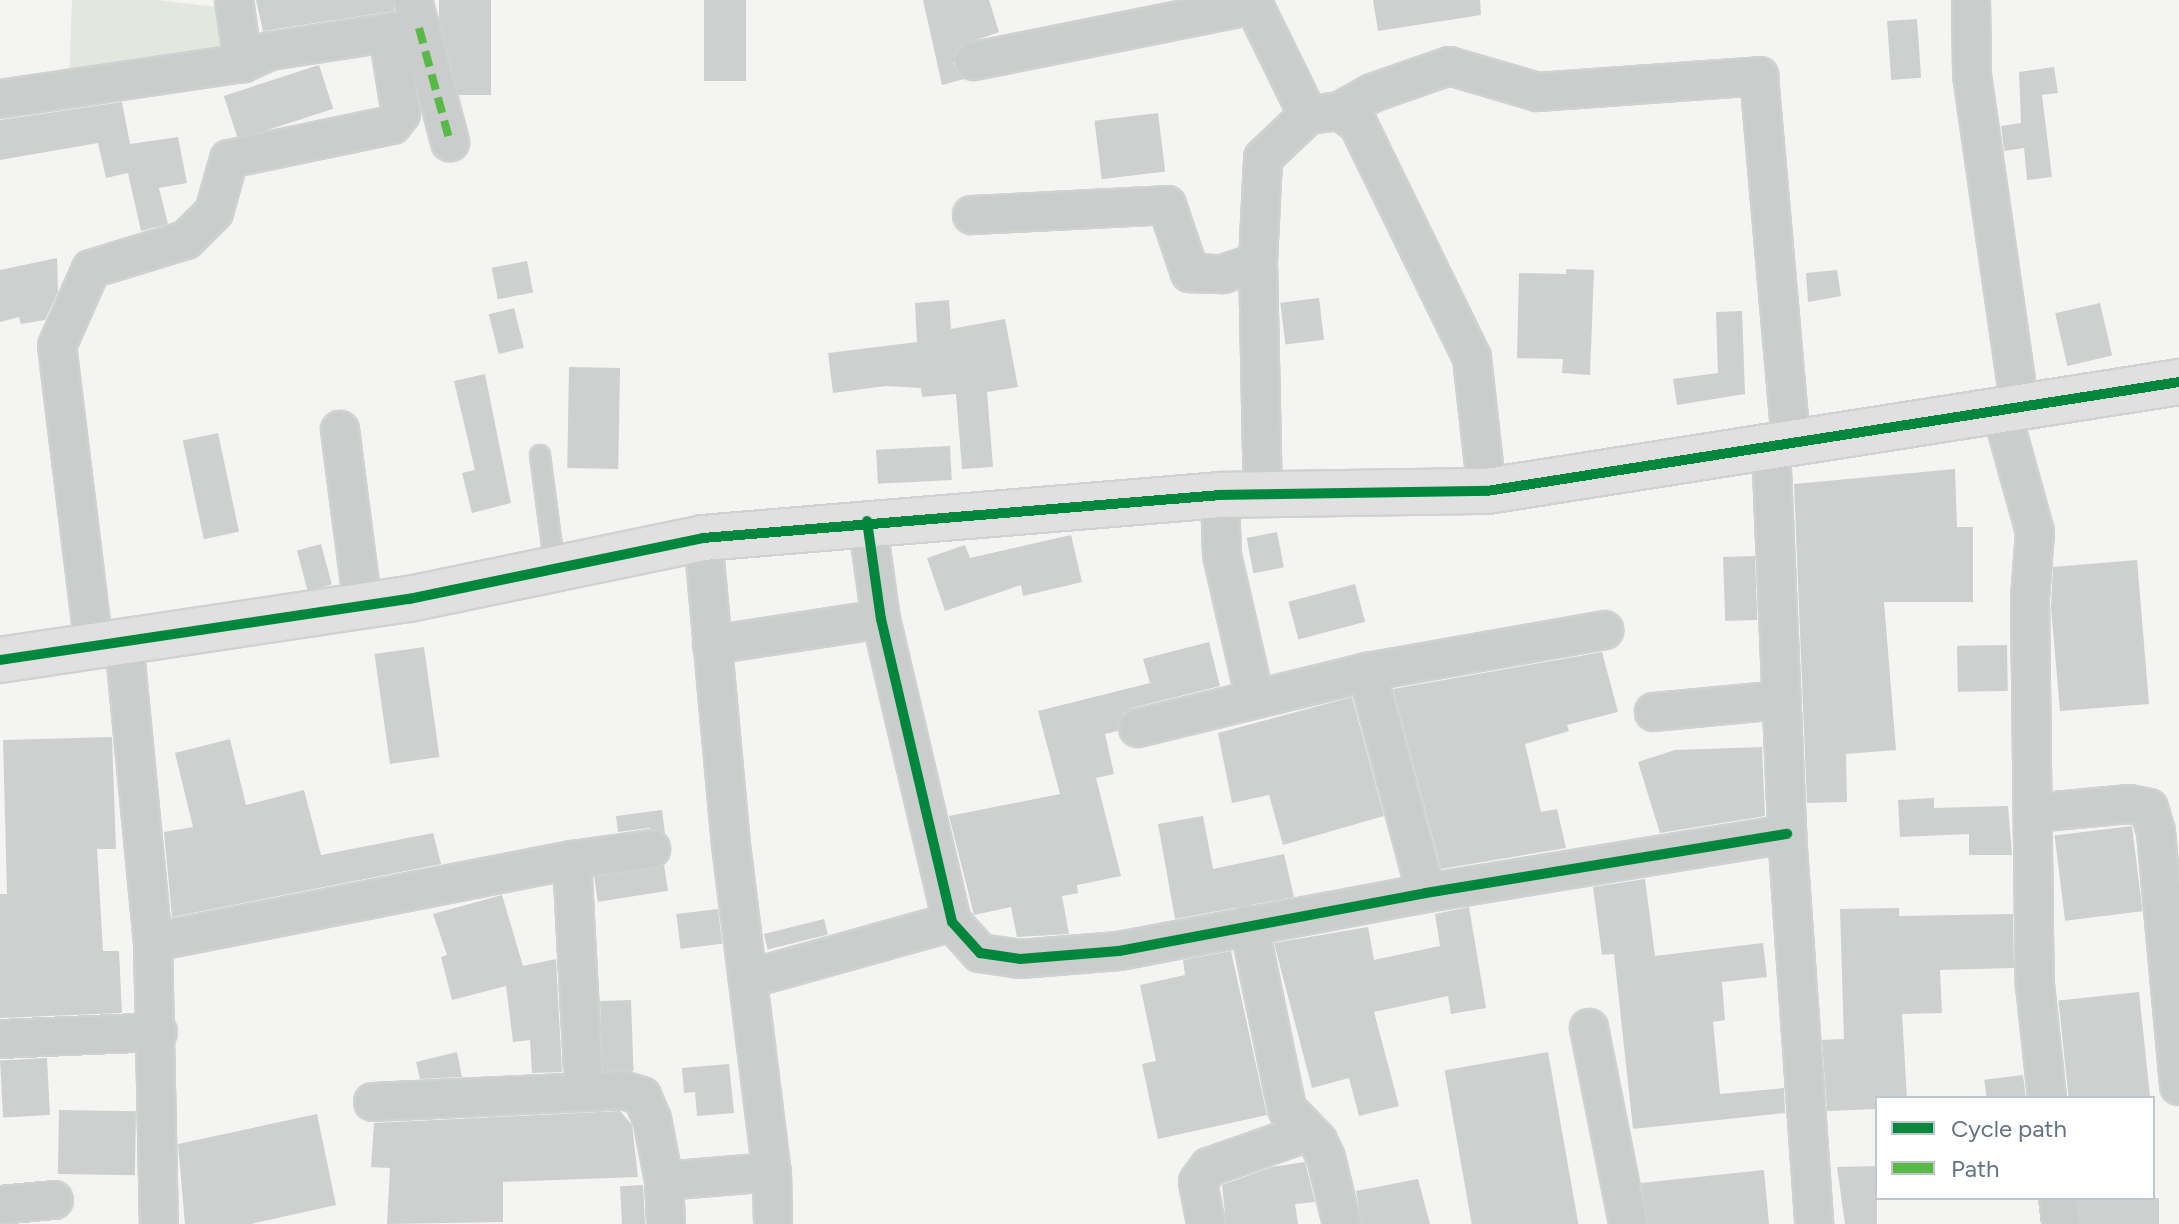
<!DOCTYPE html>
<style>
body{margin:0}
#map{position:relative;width:2179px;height:1224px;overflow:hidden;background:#f4f4f2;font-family:Figtree,sans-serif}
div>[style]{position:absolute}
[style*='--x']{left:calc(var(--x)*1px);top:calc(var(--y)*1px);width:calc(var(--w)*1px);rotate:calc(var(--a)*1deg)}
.green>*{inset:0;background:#e3e7e0}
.building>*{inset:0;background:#ced0d0;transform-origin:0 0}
.roads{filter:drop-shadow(2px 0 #d0d2d2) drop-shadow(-2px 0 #d0d2d2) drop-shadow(0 2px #d0d2d2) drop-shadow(0 -2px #d0d2d2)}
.lane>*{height:18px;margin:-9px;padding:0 9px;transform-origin:9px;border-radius:9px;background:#cbcdcd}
.street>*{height:36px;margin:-18px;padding:0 18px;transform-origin:18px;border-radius:18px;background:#cbcdcd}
.secondary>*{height:44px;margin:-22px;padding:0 22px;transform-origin:22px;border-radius:22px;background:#e0e0e0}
.quiet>*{height:8px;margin-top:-4px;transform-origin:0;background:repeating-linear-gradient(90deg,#58b947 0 16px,transparent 0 24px)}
.cycleway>*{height:10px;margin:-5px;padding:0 5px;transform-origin:5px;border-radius:5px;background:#00873e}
span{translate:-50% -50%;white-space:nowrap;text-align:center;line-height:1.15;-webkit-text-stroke:8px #fff;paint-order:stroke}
.legend{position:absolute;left:1875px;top:1096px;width:280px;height:104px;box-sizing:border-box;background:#fff;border:2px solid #c0c7cd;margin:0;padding:10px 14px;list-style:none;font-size:24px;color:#627483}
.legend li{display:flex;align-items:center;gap:16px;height:40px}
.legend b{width:40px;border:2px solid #c0c7cd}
</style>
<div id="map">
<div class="green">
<i style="clip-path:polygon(72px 0,157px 0,216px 7px,231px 65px,69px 85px)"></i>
</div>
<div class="building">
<i style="clip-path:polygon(256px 0,393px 0,394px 11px,263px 31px)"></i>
<i style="left:439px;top:0;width:52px;height:95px"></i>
<i style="left:704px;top:0;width:42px;height:81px"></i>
<i style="clip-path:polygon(923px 0,989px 0,999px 32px,960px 46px,953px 64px,964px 79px,942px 85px)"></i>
<i style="clip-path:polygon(1373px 0,1480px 0,1481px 15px,1378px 31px)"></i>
<i style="left:1917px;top:19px;width:59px;height:30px;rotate:86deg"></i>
<i style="left:319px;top:65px;width:46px;height:100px;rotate:72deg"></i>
<i style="clip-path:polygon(2054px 67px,2058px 93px,2042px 95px,2052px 177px,2027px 180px,2024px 148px,2004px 151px,2001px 126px,2021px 123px,2019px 72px)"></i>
<i style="clip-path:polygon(122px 102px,130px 144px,178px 137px,187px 183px,159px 188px,168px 224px,141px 231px,128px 173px,106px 178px,98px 143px,0 160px,0 120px)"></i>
<i style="left:1158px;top:113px;width:59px;height:64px;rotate:83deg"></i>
<i style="clip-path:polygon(57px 258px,58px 292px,45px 320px,21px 324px,19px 317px,0 322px,0 270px)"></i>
<i style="left:527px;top:261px;width:32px;height:36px;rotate:79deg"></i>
<i style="clip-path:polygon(1566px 269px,1594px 270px,1590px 375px,1562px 373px,1563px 359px,1517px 358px,1519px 273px,1566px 274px)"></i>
<i style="clip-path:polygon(1837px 270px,1841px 296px,1808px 302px,1806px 273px)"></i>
<i style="left:1319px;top:298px;width:42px;height:39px;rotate:83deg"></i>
<i style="clip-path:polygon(949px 300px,951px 329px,1005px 319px,1018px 387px,987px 392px,993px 467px,962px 469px,956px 394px,922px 397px,921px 388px,886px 386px,833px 393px,828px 353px,917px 342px,915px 303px)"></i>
<i style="left:2100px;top:303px;width:54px;height:46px;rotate:77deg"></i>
<i style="left:514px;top:308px;width:41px;height:26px;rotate:76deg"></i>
<i style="clip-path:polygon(1742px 311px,1745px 394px,1677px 405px,1673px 379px,1718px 373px,1716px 312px)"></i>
<i style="left:620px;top:368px;width:101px;height:51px;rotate:91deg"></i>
<i style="clip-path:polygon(485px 374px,511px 503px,472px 513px,462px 473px,475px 470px,454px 381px)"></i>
<i style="left:218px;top:433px;width:101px;height:36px;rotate:78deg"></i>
<i style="left:950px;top:446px;width:34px;height:74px;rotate:87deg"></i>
<i style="clip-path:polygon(1955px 469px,1957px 527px,1973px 527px,1973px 602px,1884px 602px,1896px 750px,1846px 754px,1847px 802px,1807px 803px,1794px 484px)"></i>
<i style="left:1277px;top:532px;width:36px;height:31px;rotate:79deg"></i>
<i style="clip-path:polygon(1071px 535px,1082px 582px,1023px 596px,1021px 585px,945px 611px,927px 558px,965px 545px,970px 558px)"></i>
<i style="left:321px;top:544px;width:42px;height:25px;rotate:75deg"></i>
<i style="left:1755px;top:556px;width:64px;height:32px;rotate:88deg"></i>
<i style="clip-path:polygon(2137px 560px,2149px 704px,2060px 711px,2051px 608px,2053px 567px)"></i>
<i style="left:1355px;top:584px;width:39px;height:69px;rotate:75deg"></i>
<i style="clip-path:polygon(1209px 642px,1220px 686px,1132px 708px,1123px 713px,1118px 731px,1105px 734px,1114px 774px,1096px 778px,1121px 876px,1077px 885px,1078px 893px,1062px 896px,1069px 934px,1017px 937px,1011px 907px,974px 915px,949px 816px,1060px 794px,1038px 711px,1150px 683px,1143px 659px)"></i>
<i style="left:2007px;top:645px;width:46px;height:50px;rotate:89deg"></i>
<i style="left:424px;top:647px;width:111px;height:50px;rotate:82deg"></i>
<i style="clip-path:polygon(1602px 652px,1618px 712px,1567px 725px,1569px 731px,1525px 744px,1541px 812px,1557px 809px,1566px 848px,1441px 869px,1393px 689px)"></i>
<i style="clip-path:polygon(1352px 697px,1384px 816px,1283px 845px,1269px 795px,1232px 803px,1218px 733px)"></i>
<i style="clip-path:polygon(112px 737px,116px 849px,97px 849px,103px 951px,119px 951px,122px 1013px,0 1018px,0 894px,7px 894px,3px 740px)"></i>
<i style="clip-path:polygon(230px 739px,246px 805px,304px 790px,321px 855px,433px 833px,441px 864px,172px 917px,164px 832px,193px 827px,175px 753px)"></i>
<i style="clip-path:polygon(1762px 747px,1765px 816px,1660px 833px,1638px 762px,1675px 750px)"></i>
<i style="clip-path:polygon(1934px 798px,1934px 808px,2008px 806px,2012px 855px,1969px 855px,1969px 834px,1900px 837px,1898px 800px)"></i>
<i style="clip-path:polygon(662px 810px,665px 834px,649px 828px,618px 832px,616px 816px)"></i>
<i style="clip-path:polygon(1203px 816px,1213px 869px,1284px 854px,1294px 897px,1175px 919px,1158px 824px)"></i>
<i style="left:2132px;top:826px;width:86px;height:78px;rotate:83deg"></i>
<i style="left:664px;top:865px;width:26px;height:71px;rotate:81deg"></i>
<i style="clip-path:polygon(1645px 879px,1655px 956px,1763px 943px,1767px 977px,1722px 982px,1725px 1020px,1713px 1022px,1720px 1094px,1784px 1088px,1785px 1113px,1633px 1129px,1614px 954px,1602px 955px,1593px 887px)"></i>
<i style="clip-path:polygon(502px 895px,523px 966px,556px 959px,562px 1072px,532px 1073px,530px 1040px,513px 1042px,506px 986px,452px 1000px,441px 957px,447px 955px,433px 914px)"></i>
<i style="clip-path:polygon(1469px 907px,1486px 1008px,1451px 1014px,1448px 996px,1374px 1012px,1399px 1106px,1359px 1116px,1349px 1078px,1312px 1088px,1274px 943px,1368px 927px,1374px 960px,1440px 946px,1435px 914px)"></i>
<i style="clip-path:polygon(1899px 908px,1899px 916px,2013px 914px,2014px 968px,1940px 970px,1942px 1013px,1902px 1014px,1907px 1098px,1877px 1098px,1877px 1109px,1827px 1111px,1822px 1040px,1844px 1039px,1840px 909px)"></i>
<i style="left:718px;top:909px;width:35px;height:42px;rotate:83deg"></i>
<i style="left:824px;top:919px;width:16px;height:62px;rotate:76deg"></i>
<i style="clip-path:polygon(1231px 951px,1267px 1115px,1158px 1139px,1142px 1064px,1156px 1061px,1140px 985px,1185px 975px,1183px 960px)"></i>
<i style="left:2139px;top:992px;width:107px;height:81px;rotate:84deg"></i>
<i style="left:631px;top:1000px;width:71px;height:31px;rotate:88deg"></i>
<i style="clip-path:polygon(457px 1052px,462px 1077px,420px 1079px,416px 1062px)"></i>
<i style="left:1548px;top:1052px;width:175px;height:105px;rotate:80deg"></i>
<i style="left:47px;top:1058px;width:57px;height:47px;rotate:87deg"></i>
<i style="clip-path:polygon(729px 1064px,734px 1113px,697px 1116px,695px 1092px,684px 1093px,682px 1068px)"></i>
<i style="left:2023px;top:1075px;width:23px;height:39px;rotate:83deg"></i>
<i style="left:59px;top:1110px;width:77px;height:64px;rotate:1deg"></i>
<i style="clip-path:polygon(620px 1111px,632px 1125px,638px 1177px,503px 1182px,503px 1222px,387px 1224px,390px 1168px,371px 1167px,374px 1123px)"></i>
<i style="clip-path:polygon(317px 1114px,336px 1205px,251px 1224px,185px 1224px,178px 1144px)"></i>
<i style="clip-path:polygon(1305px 1162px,1315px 1202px,1295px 1204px,1298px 1224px,1226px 1224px,1222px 1185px,1272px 1167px)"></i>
<i style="clip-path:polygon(1877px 1166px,1877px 1224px,1845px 1224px,1837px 1167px)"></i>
<i style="clip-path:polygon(1764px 1170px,1769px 1224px,1648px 1224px,1641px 1183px)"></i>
<i style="clip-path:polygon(1418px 1179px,1430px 1224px,1362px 1224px,1356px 1191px)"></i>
<i style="left:643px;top:1185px;width:39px;height:23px;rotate:87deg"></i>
<i style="left:2079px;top:1198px;width:80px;height:26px"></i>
</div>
<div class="roads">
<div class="lane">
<i style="--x:540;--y:455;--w:115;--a:82.5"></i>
</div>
<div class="street">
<i style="--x:234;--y:0;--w:64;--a:81.9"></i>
<i style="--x:413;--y:0;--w:147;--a:75.4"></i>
<i style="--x:1971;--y:0;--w:75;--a:89.2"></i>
<i style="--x:1972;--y:75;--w:335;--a:81.8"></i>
<i style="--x:974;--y:61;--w:286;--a:-11.3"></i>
<i style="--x:1254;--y:5;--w:123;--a:63.9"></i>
<i style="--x:0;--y:99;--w:246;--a:-8.4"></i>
<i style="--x:243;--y:63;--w:30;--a:-24"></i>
<i style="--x:270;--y:51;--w:151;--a:-8.8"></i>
<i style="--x:1340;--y:111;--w:37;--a:-29"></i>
<i style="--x:1372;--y:93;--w:82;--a:-19.3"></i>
<i style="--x:1449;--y:66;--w:93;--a:16.3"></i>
<i style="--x:1538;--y:92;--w:222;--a:-4.1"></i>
<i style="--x:1759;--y:76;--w:368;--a:85"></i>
<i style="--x:972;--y:215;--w:195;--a:-2.9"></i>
<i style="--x:1167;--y:205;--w:72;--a:71.3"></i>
<i style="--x:1190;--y:273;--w:33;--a:2"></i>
<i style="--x:1223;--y:274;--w:37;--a:-19"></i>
<i style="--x:1258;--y:262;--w:104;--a:-87.2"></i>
<i style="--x:1263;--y:158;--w:62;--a:-43.7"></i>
<i style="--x:1308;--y:115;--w:32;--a:-7"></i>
<i style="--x:1340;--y:111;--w:22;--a:36"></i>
<i style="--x:1358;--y:124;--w:260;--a:64"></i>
<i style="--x:1472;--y:358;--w:134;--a:83.6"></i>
<i style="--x:1258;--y:262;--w:233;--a:88.8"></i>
<i style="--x:2002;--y:413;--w:123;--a:74.5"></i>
<i style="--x:2035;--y:532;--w:67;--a:94.3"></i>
<i style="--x:2030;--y:599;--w:386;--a:89.3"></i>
<i style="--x:2035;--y:985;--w:114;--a:83.9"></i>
<i style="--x:340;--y:430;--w:177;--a:82.6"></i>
<i style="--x:1771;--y:446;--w:388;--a:87.6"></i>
<i style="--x:1787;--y:834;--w:391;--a:86"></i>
<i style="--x:1220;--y:495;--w:60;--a:88.1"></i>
<i style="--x:1222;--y:555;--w:148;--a:77.1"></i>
<i style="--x:867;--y:521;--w:99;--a:81.9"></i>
<i style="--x:881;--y:619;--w:311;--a:76.8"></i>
<i style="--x:952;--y:922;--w:42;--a:47.9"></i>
<i style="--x:980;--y:953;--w:40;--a:8.5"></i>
<i style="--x:1020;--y:959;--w:99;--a:-4.6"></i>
<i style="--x:1119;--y:951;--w:312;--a:-10.7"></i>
<i style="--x:1426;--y:893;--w:366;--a:-9.3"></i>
<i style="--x:703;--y:538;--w:300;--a:84.8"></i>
<i style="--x:730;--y:837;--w:338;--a:82.9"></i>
<i style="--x:772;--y:1172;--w:52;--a:88.9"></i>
<i style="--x:124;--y:642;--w:301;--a:84.5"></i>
<i style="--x:153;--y:942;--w:282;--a:88.8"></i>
<i style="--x:712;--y:645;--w:171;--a:-8.7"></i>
<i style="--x:94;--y:647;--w:303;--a:-97"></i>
<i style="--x:57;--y:346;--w:84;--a:-66.2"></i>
<i style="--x:91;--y:269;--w:99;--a:-17"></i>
<i style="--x:186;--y:240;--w:40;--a:-45"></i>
<i style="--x:214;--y:212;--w:55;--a:-74.2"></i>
<i style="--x:229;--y:159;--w:167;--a:-11.8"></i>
<i style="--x:392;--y:125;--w:14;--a:-51"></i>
<i style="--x:401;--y:114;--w:80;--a:-99.3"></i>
<i style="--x:1654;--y:712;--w:127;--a:-5.4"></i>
<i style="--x:1138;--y:728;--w:236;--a:-13.7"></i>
<i style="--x:2033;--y:813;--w:97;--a:-5.3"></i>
<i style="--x:2130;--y:804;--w:19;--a:12"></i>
<i style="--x:2149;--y:808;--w:25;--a:74"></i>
<i style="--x:2156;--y:832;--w:255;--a:84.8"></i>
<i style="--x:572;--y:860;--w:80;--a:-7.9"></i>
<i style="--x:1426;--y:893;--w:229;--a:-104.9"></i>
<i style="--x:1367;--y:672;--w:241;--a:-10"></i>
<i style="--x:1249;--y:925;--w:188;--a:78.3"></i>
<i style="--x:1287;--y:1109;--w:45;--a:45.9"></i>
<i style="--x:1318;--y:1141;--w:19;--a:65"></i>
<i style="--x:1326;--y:1158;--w:68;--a:76.4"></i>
<i style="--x:153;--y:942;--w:427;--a:-11.1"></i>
<i style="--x:572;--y:860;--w:230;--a:87"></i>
<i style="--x:748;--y:979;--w:212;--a:-15.6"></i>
<i style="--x:1589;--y:1028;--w:200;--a:78.7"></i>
<i style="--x:0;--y:1039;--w:158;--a:-2.5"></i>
<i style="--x:373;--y:1102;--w:250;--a:-2.7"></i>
<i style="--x:623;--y:1090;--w:20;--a:18"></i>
<i style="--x:642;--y:1096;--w:25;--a:67"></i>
<i style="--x:652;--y:1119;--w:63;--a:79"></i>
<i style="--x:664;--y:1181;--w:108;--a:-4.8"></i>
<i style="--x:664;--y:1181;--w:43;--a:87.3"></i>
<i style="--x:2058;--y:1198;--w:26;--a:83"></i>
<i style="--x:0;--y:1205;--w:54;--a:-5.3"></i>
<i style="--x:1206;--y:1224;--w:43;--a:-100.8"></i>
<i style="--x:1198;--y:1182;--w:19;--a:-54"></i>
<i style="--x:1209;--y:1167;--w:105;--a:-19.5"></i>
</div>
<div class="secondary">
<i style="--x:0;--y:660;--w:414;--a:-8.5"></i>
<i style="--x:409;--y:599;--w:300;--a:-11.7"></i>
<i style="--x:703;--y:538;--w:519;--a:-4.75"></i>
<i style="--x:1220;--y:495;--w:267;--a:-0.9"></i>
<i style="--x:1487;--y:491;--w:701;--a:-8.95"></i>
</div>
</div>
<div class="quiet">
<i style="--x:419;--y:28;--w:118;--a:74.8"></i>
</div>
<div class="cycleway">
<i style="--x:867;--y:521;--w:99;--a:81.9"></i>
<i style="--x:881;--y:619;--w:311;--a:76.8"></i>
<i style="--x:952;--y:922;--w:42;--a:47.9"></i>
<i style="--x:980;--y:953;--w:40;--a:8.5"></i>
<i style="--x:1020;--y:959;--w:99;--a:-4.6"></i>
<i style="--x:1119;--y:951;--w:312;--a:-10.7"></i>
<i style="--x:1426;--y:893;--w:366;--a:-9.3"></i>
<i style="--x:0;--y:660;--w:414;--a:-8.5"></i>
<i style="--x:409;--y:599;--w:300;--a:-11.7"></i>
<i style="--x:703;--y:538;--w:519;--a:-4.75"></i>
<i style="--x:1220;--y:495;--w:267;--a:-0.9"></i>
<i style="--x:1487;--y:491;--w:701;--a:-8.95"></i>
</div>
<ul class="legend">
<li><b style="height:10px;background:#00873e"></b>Cycle path</li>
<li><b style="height:10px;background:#58b947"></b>Path</li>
</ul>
</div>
